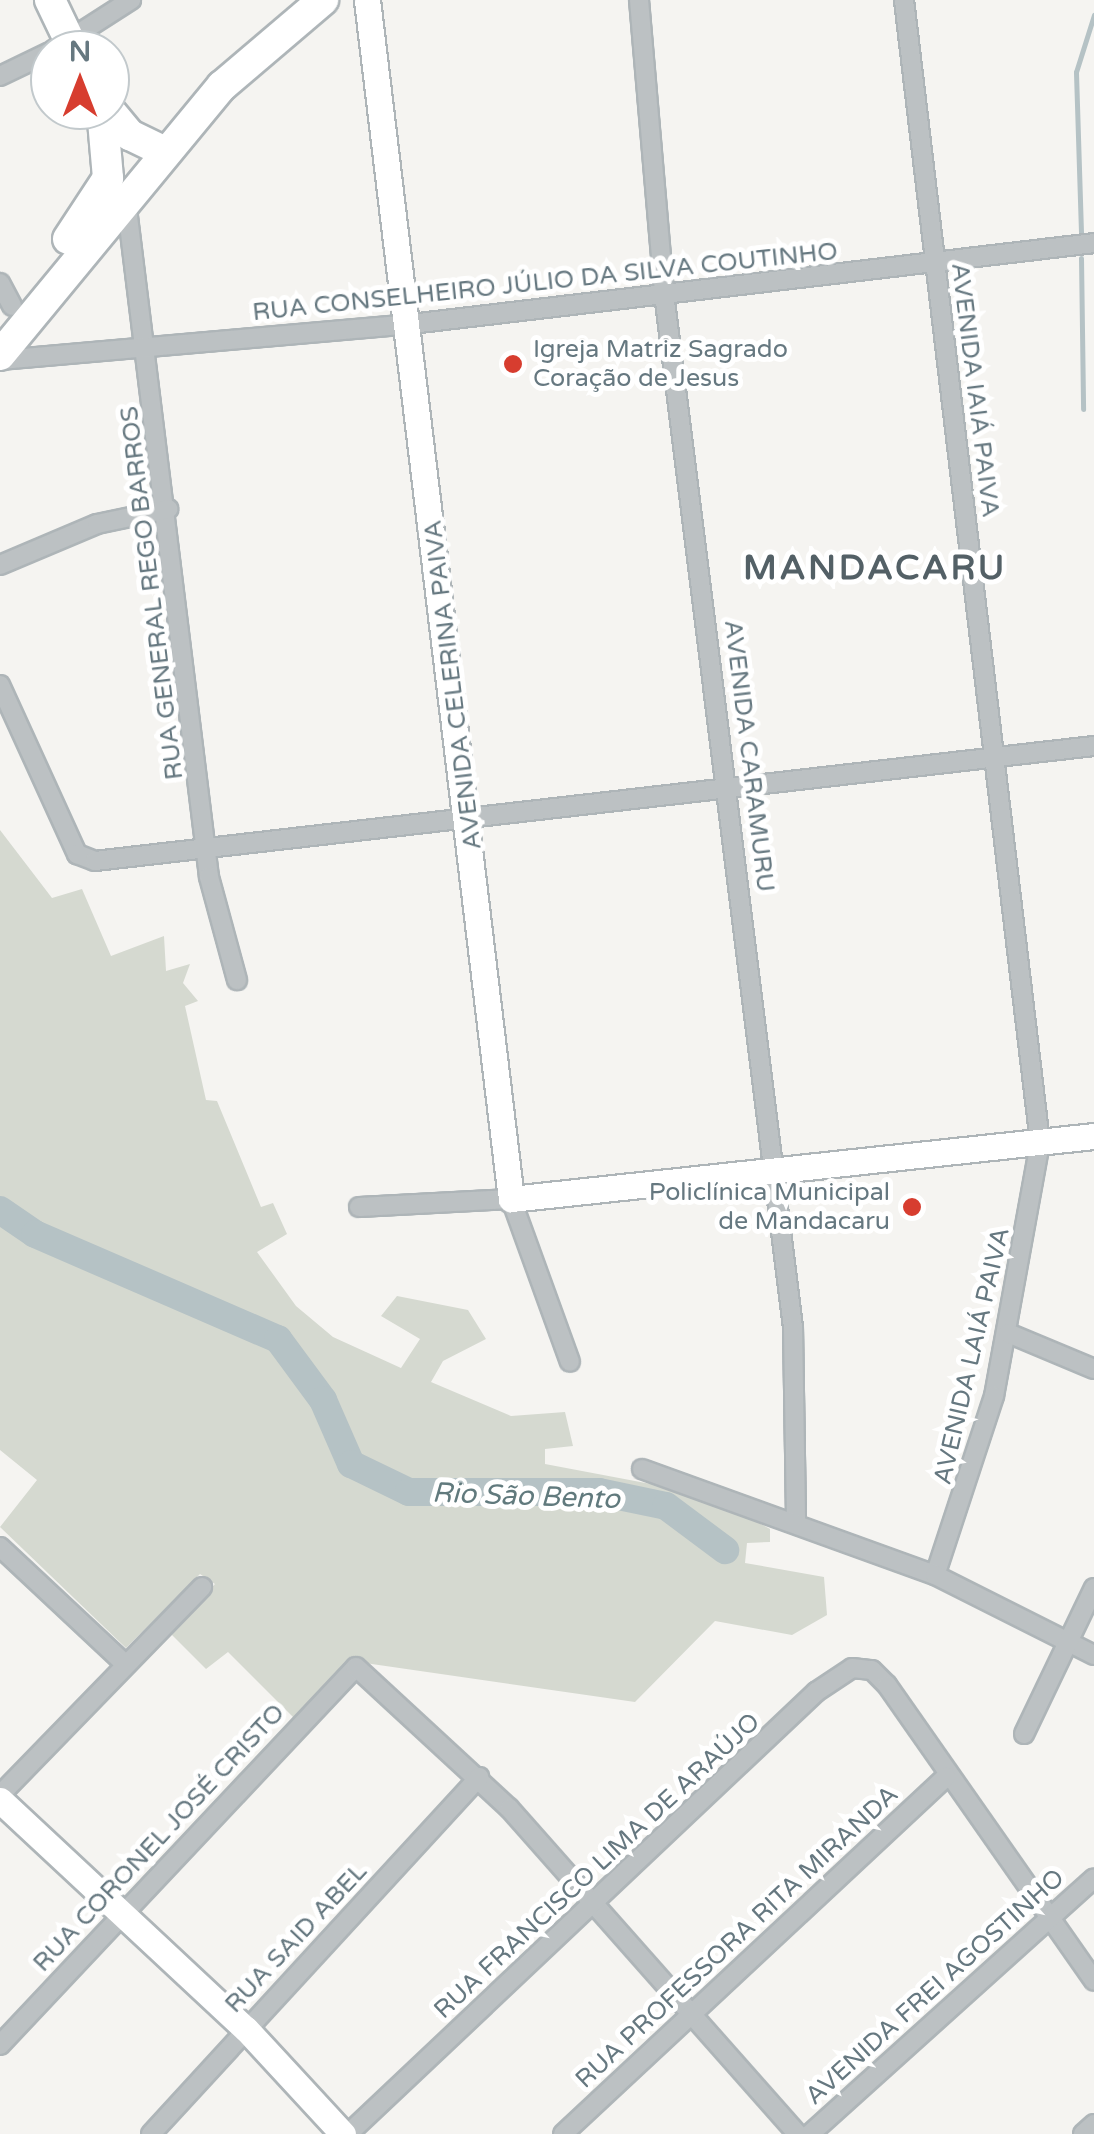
<!DOCTYPE html>
<meta charset="utf-8">
<style>
body{margin:0}
#map{position:relative;width:1094px;height:2134px;overflow:hidden;background:#f5f4f1;font-family:"Varela Round",sans-serif}
div>[style]{position:absolute}
[style*='--x']{left:calc(var(--x)*1px);top:calc(var(--y)*1px);width:calc(var(--w)*1px);rotate:calc(var(--a)*1deg)}
.green>*{inset:0;background:#d5d9d0}
.stream>*{height:5px;margin:-2.5px;padding:0 2.5px;transform-origin:2.5px;border-radius:2.5px;background:#b5c2c5}
.river>*{height:28px;margin:-14px;padding:0 14px;transform-origin:14px;border-radius:14px;background:#b5c2c5}
.roads{filter:drop-shadow(2px 0 #aeb5b8) drop-shadow(-2px 0 #aeb5b8) drop-shadow(0 2px #aeb5b8) drop-shadow(0 -2px #aeb5b8)}
.street>*{height:18px;margin:-9px;padding:0 9px;transform-origin:9px;border-radius:9px;background:#bcc1c3}
.secondary>*{height:25px;margin:-12.5px;padding:0 12.5px;transform-origin:12.5px;border-radius:12.5px;background:#fff}
.primary>*{height:30px;margin:-15px;padding:0 15px;transform-origin:15px;border-radius:15px;background:#fff}
.dots>*{width:28px;height:28px;translate:-50% -50%;box-sizing:border-box;border:5px solid #fff;border-radius:50%}
span{translate:-50% -50%;white-space:nowrap;text-align:center;line-height:1.15;-webkit-text-stroke:10px #fff;paint-order:stroke}
.street-label{font-size:25px;color:#667880}
.poi-label{font-size:25px;color:#667880}
.left{translate:0 -50%;text-align:left}
.right{translate:-100% -50%;text-align:right}
.water-label{font-size:28px;color:#617a7d;font-style:italic}
.district-label{font-size:35px;color:#536066;font-weight:700;letter-spacing:2.5px}
.north{position:absolute;left:30px;top:30px;width:100px;height:100px;box-sizing:border-box;background:#fff;border:2px solid #c2c9cc;border-radius:50%;rotate:0deg;font-size:28px;font-weight:700;line-height:40px;text-align:center;color:#667880}
.north::after{content:'';display:block;margin:auto;width:35px;height:45px;background:#d73d2f;clip-path:polygon(50% 0,100% 100%,50% 72%,0 100%)}
</style>
<div id="map">
<div class="green">
<i style="clip-path:polygon(0 830px,52px 898px,82px 889px,111px 956px,164px 936px,166px 971px,190px 964px,183px 983px,198px 1001px,185px 1006px,206px 1100px,217px 1101px,261px 1207px,273px 1203px,287px 1234px,257px 1252px,296px 1306px,333px 1337px,401px 1368px,420px 1339px,381px 1316px,397px 1296px,468px 1310px,486px 1339px,443px 1361px,431px 1382px,511px 1416px,565px 1412px,573px 1446px,545px 1449px,545px 1464px,709px 1495px,770px 1529px,770px 1542px,747px 1543px,745px 1563px,824px 1577px,827px 1615px,792px 1635px,715px 1621px,635px 1702px,358px 1662px,298px 1722px,228px 1652px,206px 1669px,168px 1631px,215px 1584px,200px 1574px,126px 1648px,0 1527px,37px 1480px,0 1450px)"></i>
</div>
<div class="stream">
<i style="--x:1081;--y:232;--w:160;--a:-91.8"></i>
<i style="--x:1076;--y:72;--w:60;--a:-72.5"></i>
<i style="--x:1081;--y:258;--w:151;--a:89.2"></i>
</div>
<div class="river">
<i style="--x:0;--y:1210;--w:42;--a:34.4"></i>
<i style="--x:35;--y:1234;--w:265;--a:23.4"></i>
<i style="--x:278;--y:1339;--w:76;--a:53.6"></i>
<i style="--x:323;--y:1400;--w:70;--a:66.4"></i>
<i style="--x:351;--y:1464;--w:64;--a:25.8"></i>
<i style="--x:409;--y:1492;--w:190;--a:0"></i>
<i style="--x:599;--y:1492;--w:68;--a:11.8"></i>
<i style="--x:666;--y:1506;--w:74;--a:36.7"></i>
</div>
<div class="roads">
<div class="street">
<i style="--x:639;--y:0;--w:294;--a:85.1"></i>
<i style="--x:664;--y:293;--w:1042;--a:82.89"></i>
<i style="--x:793;--y:1327;--w:192;--a:89.1"></i>
<i style="--x:904;--y:0;--w:1151;--a:83.21"></i>
<i style="--x:1040;--y:1143;--w:257;--a:100.3"></i>
<i style="--x:994;--y:1396;--w:188;--a:108.2"></i>
<i style="--x:53;--y:50;--w:93;--a:-32.7"></i>
<i style="--x:0;--y:76;--w:55;--a:-25.6"></i>
<i style="--x:126;--y:200;--w:682;--a:83.01"></i>
<i style="--x:209;--y:877;--w:107;--a:74.8"></i>
<i style="--x:0;--y:283;--w:26;--a:62"></i>
<i style="--x:0;--y:360;--w:413;--a:-5"></i>
<i style="--x:411;--y:324;--w:688;--a:-6.76"></i>
<i style="--x:0;--y:565;--w:105;--a:-22.9"></i>
<i style="--x:97;--y:524;--w:73;--a:-11.9"></i>
<i style="--x:0;--y:685;--w:186;--a:65.5"></i>
<i style="--x:77;--y:854;--w:19;--a:21"></i>
<i style="--x:95;--y:861;--w:1006;--a:-6.57"></i>
<i style="--x:359;--y:1207;--w:152;--a:-3"></i>
<i style="--x:511;--y:1199;--w:173;--a:70.1"></i>
<i style="--x:1008;--y:1333;--w:93;--a:22.7"></i>
<i style="--x:642;--y:1469;--w:312;--a:19.9"></i>
<i style="--x:935;--y:1575;--w:178;--a:26.7"></i>
<i style="--x:0;--y:1547;--w:168;--a:43.1"></i>
<i style="--x:1024;--y:1734;--w:162;--a:-64.4"></i>
<i style="--x:0;--y:1795;--w:290;--a:-45.8"></i>
<i style="--x:0;--y:2045;--w:519;--a:-46.72"></i>
<i style="--x:356;--y:1667;--w:208;--a:42.7"></i>
<i style="--x:509;--y:1808;--w:435;--a:48.5"></i>
<i style="--x:151;--y:2134;--w:485;--a:-47.4"></i>
<i style="--x:348;--y:2134;--w:644;--a:-43.36"></i>
<i style="--x:816;--y:1692;--w:43;--a:-33.7"></i>
<i style="--x:852;--y:1668;--w:20;--a:6"></i>
<i style="--x:872;--y:1670;--w:21;--a:45"></i>
<i style="--x:887;--y:1685;--w:361;--a:55"></i>
<i style="--x:563;--y:2134;--w:524;--a:-42.99"></i>
<i style="--x:810;--y:2134;--w:382;--a:-42"></i>
<i style="--x:1083;--y:2134;--w:15;--a:-42"></i>
</div>
<div class="secondary">
<i style="--x:367;--y:0;--w:1208;--a:83.15"></i>
<i style="--x:511;--y:1199;--w:586;--a:-6.17"></i>
<i style="--x:0;--y:1800;--w:336;--a:43"></i>
<i style="--x:246;--y:2029;--w:143;--a:47.3"></i>
</div>
<div class="primary">
<i style="--x:50;--y:0;--w:55;--a:64.4"></i>
<i style="--x:109;--y:110;--w:33;--a:50"></i>
<i style="--x:130;--y:135;--w:39;--a:26"></i>
<i style="--x:68;--y:239;--w:73;--a:-56.7"></i>
<i style="--x:108;--y:178;--w:68;--a:-95"></i>
<i style="--x:0;--y:355;--w:349;--a:-50.5"></i>
<i style="--x:222;--y:86;--w:133;--a:-40.4"></i>
</div>
</div>
<div class="dots">
<i style="left:513px;top:364px;background:#d73d2f"></i>
<i style="left:912px;top:1207px;background:#d73d2f"></i>
</div>
<div class="street-label">
<span style="left:545px;top:282px;rotate:-6deg">RUA CONSELHEIRO JÚLIO DA SILVA COUTINHO</span>
<span style="left:975px;top:390px;rotate:83deg">AVENIDA IAIÁ PAIVA</span>
<span style="left:152px;top:593px;rotate:-97deg">RUA GENERAL REGO BARROS</span>
<span style="left:453px;top:685px;rotate:-97deg">AVENIDA CELERINA PAIVA</span>
<span style="left:749px;top:756px;rotate:83deg">AVENIDA CARAMURU</span>
<span style="left:972px;top:1356px;rotate:-77deg">AVENIDA LAIÁ PAIVA</span>
<span style="left:159px;top:1838px;rotate:-47deg">RUA CORONEL JOSÉ CRISTO</span>
<span style="left:597px;top:1866px;rotate:-43deg">RUA FRANCISCO LIMA DE ARAÚJO</span>
<span style="left:737px;top:1937px;rotate:-43deg">RUA PROFESSORA RITA MIRANDA</span>
<span style="left:296px;top:1938px;rotate:-47deg">RUA SAID ABEL</span>
<span style="left:935px;top:1987px;rotate:-42deg">AVENIDA FREI AGOSTINHO</span>
</div>
<div class="poi-label">
<span class="left" style="left:533px;top:364px">Igreja Matriz Sagrado<br>Coração de Jesus</span>
<span class="right" style="left:890px;top:1207px">Policlínica Municipal<br>de Mandacaru</span>
</div>
<div class="water-label">
<span style="left:526px;top:1496px;rotate:2deg">Rio São Bento</span>
</div>
<div class="district-label">
<span style="left:875px;top:568px">MANDACARU</span>
</div>
<div class="north">N</div>
</div>
